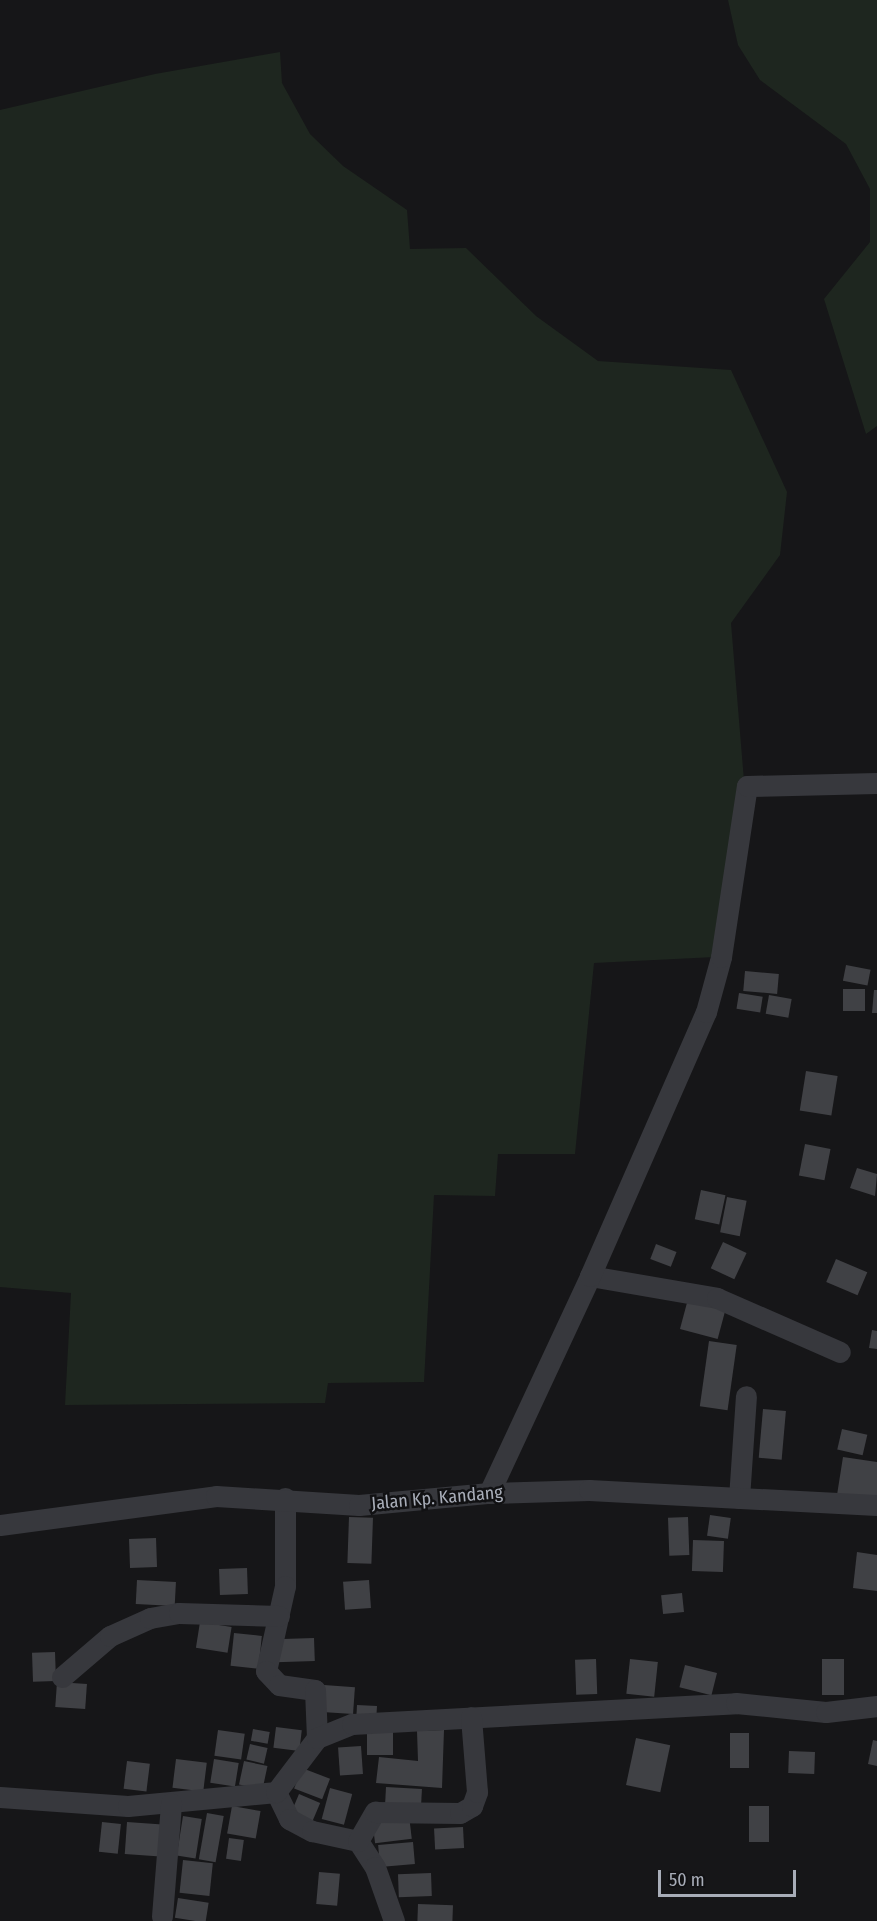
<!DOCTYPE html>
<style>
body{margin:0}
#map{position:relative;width:877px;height:1921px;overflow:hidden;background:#161618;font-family:"Fira Sans Condensed",sans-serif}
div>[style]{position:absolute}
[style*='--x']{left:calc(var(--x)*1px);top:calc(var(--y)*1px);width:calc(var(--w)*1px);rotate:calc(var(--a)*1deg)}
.green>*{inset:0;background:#1e261f}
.building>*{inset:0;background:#404145;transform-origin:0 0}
.street>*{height:21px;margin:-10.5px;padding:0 10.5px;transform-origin:10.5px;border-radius:10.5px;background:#37383d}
span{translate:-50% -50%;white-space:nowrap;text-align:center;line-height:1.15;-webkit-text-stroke:5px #111113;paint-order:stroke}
.street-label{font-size:18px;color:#a8adb8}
.scale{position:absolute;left:658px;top:1870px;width:138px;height:27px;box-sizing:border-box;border:3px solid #a8adb8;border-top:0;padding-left:8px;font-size:18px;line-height:21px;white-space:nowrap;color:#a8adb8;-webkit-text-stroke:4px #111113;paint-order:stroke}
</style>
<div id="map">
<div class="green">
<i style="clip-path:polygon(728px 0,877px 0,877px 426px,866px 434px,824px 299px,870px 242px,870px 189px,846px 144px,760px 80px,738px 45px)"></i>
<i style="clip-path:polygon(280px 52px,282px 83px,310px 134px,343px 166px,407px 210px,410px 249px,466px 248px,536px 316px,598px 361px,731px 370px,787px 492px,780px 555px,731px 623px,746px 805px,715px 957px,594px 963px,575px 1154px,498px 1154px,495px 1196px,434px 1195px,424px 1382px,328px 1383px,325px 1403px,65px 1405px,71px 1293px,0 1287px,0 110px,155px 74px)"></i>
</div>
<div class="building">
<i style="left:846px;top:965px;width:25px;height:16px;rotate:11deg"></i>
<i style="left:745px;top:971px;width:34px;height:20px;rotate:5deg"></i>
<i style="left:843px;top:989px;width:22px;height:22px"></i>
<i style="clip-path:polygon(874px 990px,877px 990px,877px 1013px,872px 1013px)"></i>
<i style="left:739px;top:993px;width:24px;height:16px;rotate:9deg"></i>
<i style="left:769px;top:995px;width:23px;height:19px;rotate:10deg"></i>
<i style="left:806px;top:1071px;width:32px;height:40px;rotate:9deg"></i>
<i style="left:805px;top:1144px;width:26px;height:32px;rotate:11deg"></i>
<i style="clip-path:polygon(857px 1168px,877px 1174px,875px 1196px,850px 1188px)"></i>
<i style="left:701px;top:1190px;width:25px;height:30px;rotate:12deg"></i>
<i style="left:727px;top:1197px;width:20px;height:36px;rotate:11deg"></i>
<i style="left:723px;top:1242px;width:26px;height:29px;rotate:25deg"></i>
<i style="left:656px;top:1244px;width:22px;height:16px;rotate:21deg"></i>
<i style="left:836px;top:1259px;width:34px;height:25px;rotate:23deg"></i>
<i style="left:688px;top:1299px;width:39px;height:31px;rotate:15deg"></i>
<i style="clip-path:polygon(872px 1330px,877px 1331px,877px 1349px,869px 1348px)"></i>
<i style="left:709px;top:1341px;width:28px;height:66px;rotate:8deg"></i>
<i style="left:763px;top:1409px;width:23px;height:49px;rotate:5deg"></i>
<i style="left:842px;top:1429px;width:26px;height:21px;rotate:13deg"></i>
<i style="clip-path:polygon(843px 1457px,877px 1462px,877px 1501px,837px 1495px)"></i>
<i style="left:710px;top:1515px;width:21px;height:21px;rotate:8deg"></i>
<i style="left:349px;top:1517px;width:24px;height:46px;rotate:2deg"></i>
<i style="left:688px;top:1517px;width:38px;height:20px;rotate:88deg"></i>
<i style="left:156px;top:1538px;width:29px;height:27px;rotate:88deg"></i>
<i style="left:693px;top:1540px;width:31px;height:31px;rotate:2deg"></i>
<i style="clip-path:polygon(857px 1552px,877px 1555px,877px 1591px,853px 1588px)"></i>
<i style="left:247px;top:1568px;width:26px;height:28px;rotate:88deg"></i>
<i style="left:137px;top:1580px;width:39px;height:24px;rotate:3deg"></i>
<i style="left:369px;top:1580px;width:28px;height:26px;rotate:86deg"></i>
<i style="left:682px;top:1593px;width:19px;height:21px;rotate:84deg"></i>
<i style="left:200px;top:1622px;width:32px;height:26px;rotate:9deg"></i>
<i style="left:234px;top:1633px;width:28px;height:33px;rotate:6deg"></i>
<i style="left:314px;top:1638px;width:23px;height:39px;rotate:88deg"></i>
<i style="left:55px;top:1652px;width:29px;height:23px;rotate:88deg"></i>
<i style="left:596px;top:1659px;width:35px;height:21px;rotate:88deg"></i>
<i style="left:630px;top:1659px;width:28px;height:35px;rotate:6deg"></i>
<i style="left:822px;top:1659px;width:22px;height:36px"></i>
<i style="left:685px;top:1665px;width:33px;height:23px;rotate:14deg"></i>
<i style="left:57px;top:1682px;width:30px;height:25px;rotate:4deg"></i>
<i style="left:324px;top:1685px;width:31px;height:27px;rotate:4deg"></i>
<i style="left:357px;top:1705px;width:20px;height:11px;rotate:3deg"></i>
<i style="left:276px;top:1727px;width:26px;height:21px;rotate:7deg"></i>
<i style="left:253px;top:1729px;width:17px;height:12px;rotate:10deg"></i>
<i style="left:218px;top:1730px;width:27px;height:26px;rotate:8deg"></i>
<i style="clip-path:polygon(444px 1730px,442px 1788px,376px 1783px,379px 1757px,418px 1761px,417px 1731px)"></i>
<i style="left:367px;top:1732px;width:26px;height:23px"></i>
<i style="left:730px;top:1733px;width:19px;height:35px"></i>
<i style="left:636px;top:1738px;width:35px;height:48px;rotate:12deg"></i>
<i style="clip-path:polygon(873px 1740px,877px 1741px,877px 1766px,868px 1764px)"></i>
<i style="left:250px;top:1744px;width:18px;height:16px;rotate:13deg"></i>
<i style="left:361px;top:1746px;width:28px;height:23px;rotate:86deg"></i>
<i style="left:789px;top:1751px;width:26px;height:22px;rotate:2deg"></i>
<i style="left:176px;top:1759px;width:31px;height:29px;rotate:7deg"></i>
<i style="left:214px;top:1759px;width:25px;height:24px;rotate:9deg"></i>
<i style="left:127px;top:1761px;width:23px;height:28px;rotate:7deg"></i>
<i style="left:244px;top:1761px;width:24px;height:24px;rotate:12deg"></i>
<i style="left:302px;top:1768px;width:30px;height:22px;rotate:21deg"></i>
<i style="left:386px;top:1787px;width:36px;height:21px;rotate:3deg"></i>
<i style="left:330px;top:1788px;width:23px;height:32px;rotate:15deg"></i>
<i style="left:299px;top:1794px;width:23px;height:23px;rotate:23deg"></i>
<i style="left:232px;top:1806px;width:29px;height:28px;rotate:10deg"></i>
<i style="left:749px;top:1806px;width:20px;height:36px"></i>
<i style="left:207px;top:1813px;width:17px;height:47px;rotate:10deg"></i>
<i style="left:183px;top:1816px;width:19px;height:40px;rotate:9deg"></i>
<i style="left:409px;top:1816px;width:23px;height:37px;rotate:83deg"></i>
<i style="left:102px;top:1822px;width:19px;height:30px;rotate:6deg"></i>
<i style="left:127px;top:1822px;width:39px;height:32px;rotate:4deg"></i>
<i style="left:463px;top:1827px;width:21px;height:29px;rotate:87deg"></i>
<i style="left:229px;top:1838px;width:15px;height:21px;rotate:8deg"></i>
<i style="left:413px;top:1842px;width:22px;height:35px;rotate:85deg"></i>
<i style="left:183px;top:1860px;width:30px;height:33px;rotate:6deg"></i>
<i style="left:319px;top:1872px;width:21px;height:32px;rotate:5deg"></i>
<i style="left:431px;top:1873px;width:23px;height:33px;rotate:88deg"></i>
<i style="left:178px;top:1898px;width:31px;height:20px;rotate:9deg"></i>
<i style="left:418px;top:1904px;width:35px;height:17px;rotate:2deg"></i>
</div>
<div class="street">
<i style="--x:590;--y:1276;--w:129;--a:9.8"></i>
<i style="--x:717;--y:1298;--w:134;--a:23.7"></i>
<i style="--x:489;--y:1493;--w:239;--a:-65"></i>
<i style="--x:590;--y:1276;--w:288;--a:-66.3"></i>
<i style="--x:706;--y:1012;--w:57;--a:-74.7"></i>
<i style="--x:721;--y:957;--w:173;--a:-81.4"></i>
<i style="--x:747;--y:786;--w:130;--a:-1.3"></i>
<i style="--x:285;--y:1498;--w:88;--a:90"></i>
<i style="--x:285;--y:1586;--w:87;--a:102.6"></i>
<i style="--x:266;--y:1671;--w:19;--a:47"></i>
<i style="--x:279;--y:1685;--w:36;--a:8"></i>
<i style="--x:315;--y:1690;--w:48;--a:87.6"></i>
<i style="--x:739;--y:1498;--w:102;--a:-86.1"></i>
<i style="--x:0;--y:1525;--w:218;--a:-7.6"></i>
<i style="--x:216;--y:1496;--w:143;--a:3.6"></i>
<i style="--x:359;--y:1505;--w:131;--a:-5.3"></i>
<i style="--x:489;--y:1493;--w:100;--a:-1.7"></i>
<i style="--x:589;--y:1490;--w:288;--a:3"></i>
<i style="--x:62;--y:1677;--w:63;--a:-40.5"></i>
<i style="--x:110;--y:1636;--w:44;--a:-24.2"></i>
<i style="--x:150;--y:1618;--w:29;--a:-10"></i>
<i style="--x:179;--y:1613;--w:100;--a:1.7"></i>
<i style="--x:276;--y:1792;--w:30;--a:64"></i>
<i style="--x:289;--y:1819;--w:26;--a:28"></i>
<i style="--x:312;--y:1831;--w:47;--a:12.3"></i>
<i style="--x:358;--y:1841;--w:31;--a:57"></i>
<i style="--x:375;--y:1867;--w:57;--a:70.6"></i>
<i style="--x:0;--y:1797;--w:128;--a:4"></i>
<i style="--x:128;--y:1806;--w:149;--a:-5.4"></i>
<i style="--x:276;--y:1792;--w:68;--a:-52.8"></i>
<i style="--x:317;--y:1738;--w:38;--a:-22"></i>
<i style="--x:352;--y:1724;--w:385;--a:-3.1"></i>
<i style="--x:736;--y:1703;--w:90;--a:5.7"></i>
<i style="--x:826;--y:1712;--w:51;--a:-6.7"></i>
<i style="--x:358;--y:1841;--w:34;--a:-60"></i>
<i style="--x:375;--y:1812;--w:85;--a:0.7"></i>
<i style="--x:460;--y:1813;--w:14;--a:-30"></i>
<i style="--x:472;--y:1806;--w:15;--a:-70"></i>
<i style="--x:477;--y:1792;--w:75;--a:-94.6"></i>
<i style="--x:162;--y:1916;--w:113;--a:-85.4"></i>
</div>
<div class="street-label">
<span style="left:437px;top:1498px;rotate:-5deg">Jalan Kp. Kandang</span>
</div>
<div class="scale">50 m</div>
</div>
